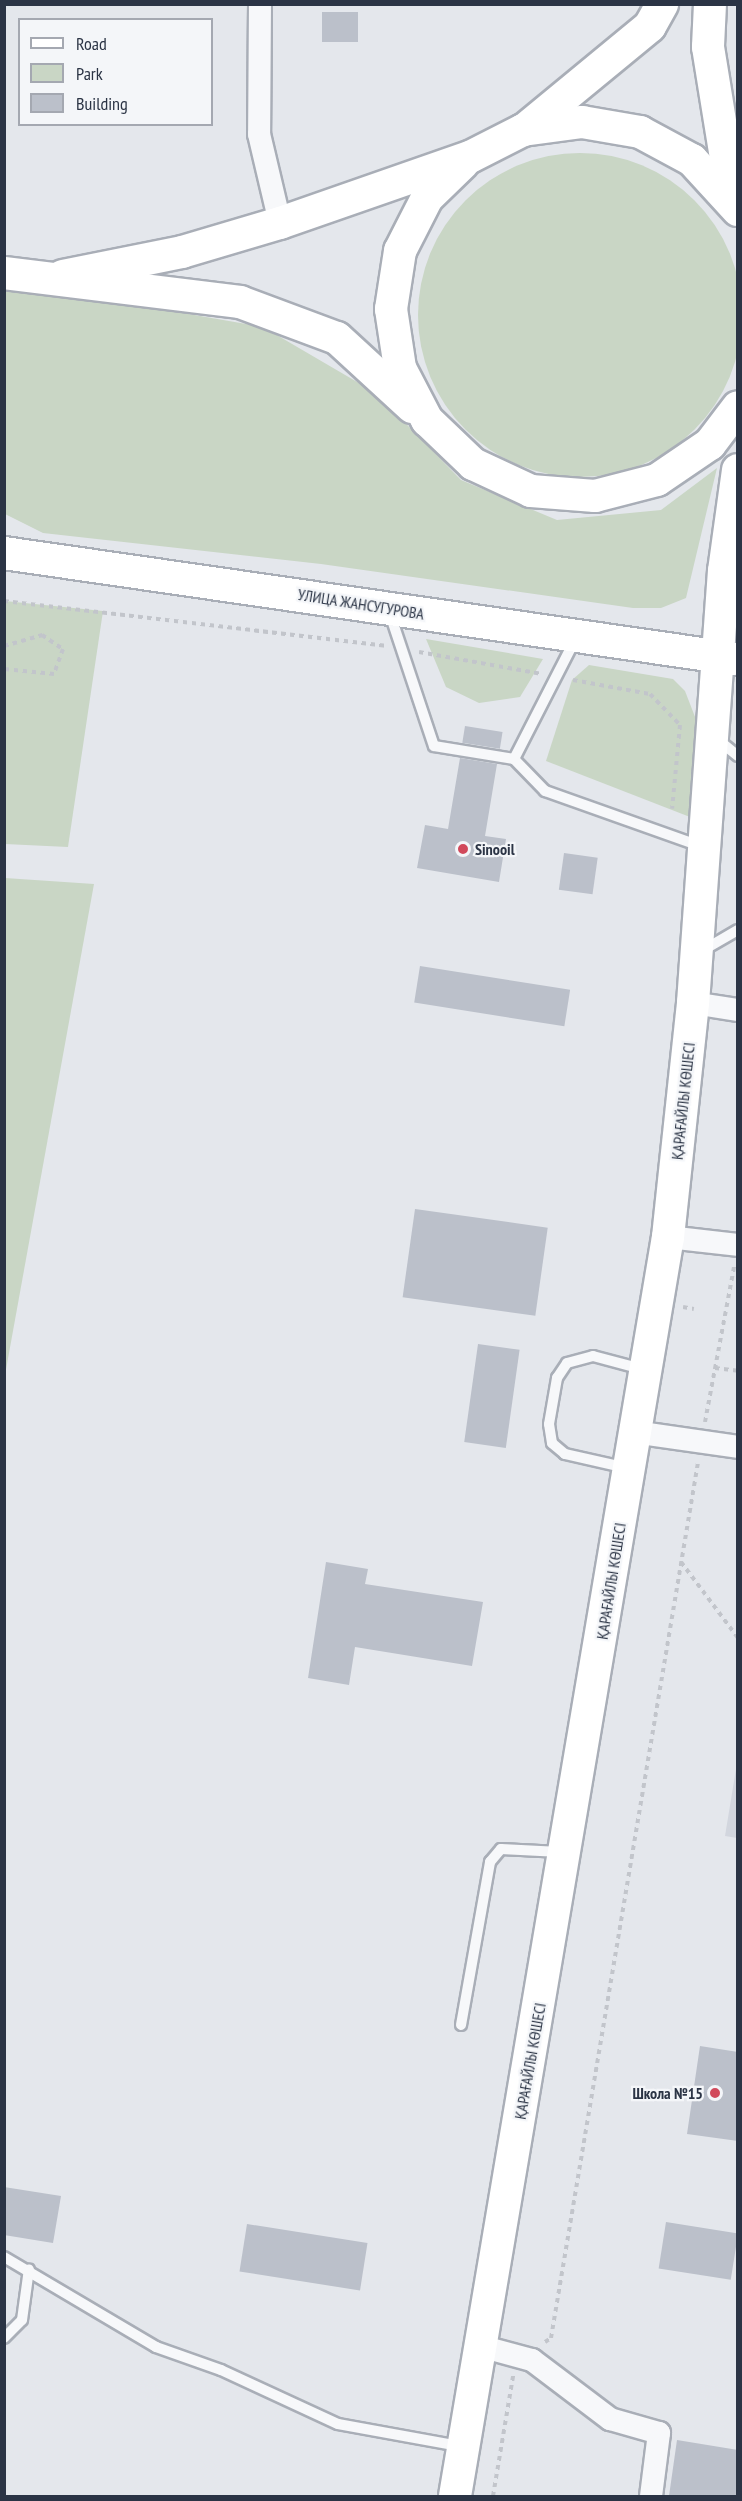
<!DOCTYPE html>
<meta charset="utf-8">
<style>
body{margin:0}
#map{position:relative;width:742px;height:2501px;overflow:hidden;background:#e4e7ec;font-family:"PT Sans Narrow",sans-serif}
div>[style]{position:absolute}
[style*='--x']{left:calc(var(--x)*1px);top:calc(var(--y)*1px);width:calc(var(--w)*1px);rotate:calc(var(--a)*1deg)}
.built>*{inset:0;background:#d2d6de}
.green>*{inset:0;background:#c9d6c5}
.round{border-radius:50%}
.building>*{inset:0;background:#bbc0ca;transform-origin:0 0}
.path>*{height:4px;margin-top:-2px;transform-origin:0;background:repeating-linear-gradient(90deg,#c2c5cb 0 4.5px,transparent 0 9px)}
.roads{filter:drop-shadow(2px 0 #a9aeb7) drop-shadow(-2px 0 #a9aeb7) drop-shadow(0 2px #a9aeb7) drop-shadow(0 -2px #a9aeb7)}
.lane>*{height:10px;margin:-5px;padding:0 5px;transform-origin:5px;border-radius:5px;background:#f7f8fa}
.street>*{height:22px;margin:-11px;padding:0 11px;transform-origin:11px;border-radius:11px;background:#f7f8fa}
.secondary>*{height:32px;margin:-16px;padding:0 16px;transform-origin:16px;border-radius:16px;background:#fff}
.dots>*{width:16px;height:16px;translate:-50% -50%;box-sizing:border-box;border:3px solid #f4f6f9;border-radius:50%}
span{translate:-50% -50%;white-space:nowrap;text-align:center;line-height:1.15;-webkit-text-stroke:4.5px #f4f6f9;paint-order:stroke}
.street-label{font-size:16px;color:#2b3445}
.poi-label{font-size:16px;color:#2b3445;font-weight:700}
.left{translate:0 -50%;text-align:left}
.right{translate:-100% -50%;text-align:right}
.frame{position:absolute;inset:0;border:6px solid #2b3445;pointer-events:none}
.legend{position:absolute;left:18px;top:18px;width:195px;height:108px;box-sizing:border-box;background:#f4f6f9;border:2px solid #a4a8b1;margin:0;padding:8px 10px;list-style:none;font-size:18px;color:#2b3445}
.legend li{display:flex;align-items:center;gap:12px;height:30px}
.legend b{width:30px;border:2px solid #a4a8b1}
</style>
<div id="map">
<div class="built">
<i style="clip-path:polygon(737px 1763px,738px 1838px,737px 1838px,725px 1836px)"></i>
</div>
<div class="green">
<i class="round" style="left:418px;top:153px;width:324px;height:324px"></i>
<i style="clip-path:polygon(4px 291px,86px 296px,263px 327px,376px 393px,461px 480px,557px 520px,661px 510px,717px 468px,686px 598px,661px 608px,633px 608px,321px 564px,43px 533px,5px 514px)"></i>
<i style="clip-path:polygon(5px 601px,103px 611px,68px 847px,5px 844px)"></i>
<i style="clip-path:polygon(426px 639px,543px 659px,520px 697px,479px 703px,446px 687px)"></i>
<i style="clip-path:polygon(589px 665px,673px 679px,685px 691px,702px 735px,690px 817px,546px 761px,572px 680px)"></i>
<i style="clip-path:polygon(5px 878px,94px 884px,5px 1375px,4px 878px)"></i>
</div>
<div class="building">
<i style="left:322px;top:12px;width:36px;height:30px"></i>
<i style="left:465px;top:726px;width:38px;height:17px;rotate:9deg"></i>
<i style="clip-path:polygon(460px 758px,497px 764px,485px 836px,506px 839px,499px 882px,417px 868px,425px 825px,448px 829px)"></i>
<i style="left:564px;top:853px;width:34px;height:37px;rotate:8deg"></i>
<i style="left:420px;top:966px;width:152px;height:37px;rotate:9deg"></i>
<i style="left:415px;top:1209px;width:134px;height:89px;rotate:8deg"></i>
<i style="left:478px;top:1344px;width:42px;height:99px;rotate:8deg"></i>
<i style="clip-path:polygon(326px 1562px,368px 1569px,365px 1584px,483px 1602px,472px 1666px,355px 1647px,349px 1685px,308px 1678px)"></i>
<i style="clip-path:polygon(700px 2046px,738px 2052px,738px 2141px,687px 2134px)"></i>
<i style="clip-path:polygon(4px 2187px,61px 2196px,53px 2243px,4px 2235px)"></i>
<i style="left:666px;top:2222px;width:73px;height:47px;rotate:9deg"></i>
<i style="left:247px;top:2224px;width:122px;height:48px;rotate:9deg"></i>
<i style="clip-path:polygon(677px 2440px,738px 2450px,738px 2496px,669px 2496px)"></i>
</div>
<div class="path">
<i style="--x:4;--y:601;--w:384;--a:6.7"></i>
<i style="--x:4;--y:646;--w:40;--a:-16"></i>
<i style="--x:42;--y:635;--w:25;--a:34"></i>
<i style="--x:63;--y:649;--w:27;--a:110"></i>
<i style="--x:54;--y:674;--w:50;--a:-174.3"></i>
<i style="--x:419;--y:652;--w:125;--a:10.1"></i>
<i style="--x:573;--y:680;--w:78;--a:10.3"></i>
<i style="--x:650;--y:694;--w:43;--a:45.9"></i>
<i style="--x:680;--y:725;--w:84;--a:95.4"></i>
<i style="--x:683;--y:1307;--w:11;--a:10"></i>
<i style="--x:715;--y:1368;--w:23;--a:7"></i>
<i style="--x:705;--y:1422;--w:158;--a:-79.4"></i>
<i style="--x:681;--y:1562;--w:95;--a:53.1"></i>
<i style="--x:545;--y:2342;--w:7;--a:-34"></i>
<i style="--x:551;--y:2338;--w:888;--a:-80.47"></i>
<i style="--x:493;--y:2496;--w:122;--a:-80.5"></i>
</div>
<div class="roads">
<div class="lane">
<i style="--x:390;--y:614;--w:139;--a:71.6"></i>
<i style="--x:434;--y:746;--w:81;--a:9.2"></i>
<i style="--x:514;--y:759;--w:134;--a:-62.9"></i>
<i style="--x:717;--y:739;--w:27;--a:39"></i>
<i style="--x:514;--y:759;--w:45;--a:45.9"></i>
<i style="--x:545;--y:791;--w:164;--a:19.5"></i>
<i style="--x:700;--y:952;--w:44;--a:-30.1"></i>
<i style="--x:627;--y:1468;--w:64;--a:-167.3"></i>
<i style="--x:565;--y:1454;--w:17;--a:-140"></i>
<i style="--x:552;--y:1443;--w:19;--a:-99"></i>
<i style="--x:549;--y:1424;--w:47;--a:-80.1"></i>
<i style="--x:557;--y:1378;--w:18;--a:-56"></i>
<i style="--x:567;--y:1363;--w:27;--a:-15"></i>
<i style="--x:593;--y:1356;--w:51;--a:14.9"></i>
<i style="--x:461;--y:2025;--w:166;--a:-79.9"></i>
<i style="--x:490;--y:1862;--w:17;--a:-50"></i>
<i style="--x:501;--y:1849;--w:59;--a:2.9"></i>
<i style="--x:4;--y:2257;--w:177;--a:30.6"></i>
<i style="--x:156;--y:2347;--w:69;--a:19.5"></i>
<i style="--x:221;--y:2370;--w:129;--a:24.8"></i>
<i style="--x:338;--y:2424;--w:123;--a:10.3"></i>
<i style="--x:4;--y:2338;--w:25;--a:-45"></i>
<i style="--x:22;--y:2320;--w:51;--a:-82.2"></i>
</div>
<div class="street">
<i style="--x:260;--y:4;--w:130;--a:90.4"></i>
<i style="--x:259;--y:134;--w:91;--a:76.7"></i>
<i style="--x:693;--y:1003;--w:46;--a:8.8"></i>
<i style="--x:668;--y:1237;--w:70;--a:6.5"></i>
<i style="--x:634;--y:1432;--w:105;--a:8.2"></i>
<i style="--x:480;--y:2346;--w:54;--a:15.1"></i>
<i style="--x:532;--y:2360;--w:98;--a:37.1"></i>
<i style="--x:610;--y:2419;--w:51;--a:15.9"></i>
<i style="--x:659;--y:2433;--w:64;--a:97.2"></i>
</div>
<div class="secondary">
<i style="--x:710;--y:4;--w:43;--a:92.7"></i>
<i style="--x:708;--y:47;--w:157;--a:80.8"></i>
<i style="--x:524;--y:130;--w:163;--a:-39.5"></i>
<i style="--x:650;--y:26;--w:25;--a:-61"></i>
<i style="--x:463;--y:163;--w:50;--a:135.8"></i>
<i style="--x:427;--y:198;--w:59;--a:117"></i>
<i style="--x:400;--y:251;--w:59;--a:98.8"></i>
<i style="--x:391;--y:309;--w:60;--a:81.3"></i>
<i style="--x:400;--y:368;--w:59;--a:62.6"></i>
<i style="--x:427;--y:420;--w:64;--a:43.7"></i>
<i style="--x:473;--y:464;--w:64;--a:25"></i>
<i style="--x:531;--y:491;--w:64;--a:4.5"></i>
<i style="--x:595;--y:496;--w:64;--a:-14.5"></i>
<i style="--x:657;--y:480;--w:64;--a:-34.2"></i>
<i style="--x:710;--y:444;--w:46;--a:-52.9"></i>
<i style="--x:4;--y:273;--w:238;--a:7"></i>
<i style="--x:240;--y:302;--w:103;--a:20.4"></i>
<i style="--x:337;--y:338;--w:102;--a:42.6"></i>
<i style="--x:63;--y:276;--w:121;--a:-11.4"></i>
<i style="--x:182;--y:252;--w:102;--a:-16.5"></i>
<i style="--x:280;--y:223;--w:201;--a:-19.2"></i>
<i style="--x:470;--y:157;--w:59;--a:-27"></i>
<i style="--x:523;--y:130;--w:60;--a:-7.7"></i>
<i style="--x:582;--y:122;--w:59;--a:9.8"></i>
<i style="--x:640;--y:132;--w:59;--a:28.3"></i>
<i style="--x:692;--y:160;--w:68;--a:47.4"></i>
<i style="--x:4;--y:553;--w:740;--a:8.24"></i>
<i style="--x:455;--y:2496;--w:1277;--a:-80.4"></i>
<i style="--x:668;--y:1237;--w:235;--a:-83.9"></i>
<i style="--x:693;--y:1003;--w:433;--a:-85.9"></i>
<i style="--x:724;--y:571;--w:102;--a:-82.1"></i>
</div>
</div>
<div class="dots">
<i style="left:463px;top:849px;background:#d1495b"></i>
<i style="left:715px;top:2093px;background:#d1495b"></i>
</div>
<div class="street-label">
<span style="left:361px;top:604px;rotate:9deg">УЛИЦА ЖАНСУГУРОВА</span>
<span style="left:683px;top:1101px;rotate:-84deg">ҚАРАҒАЙЛЫ КӨШЕСІ</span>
<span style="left:611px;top:1581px;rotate:-81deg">ҚАРАҒАЙЛЫ КӨШЕСІ</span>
<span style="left:530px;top:2061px;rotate:-80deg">ҚАРАҒАЙЛЫ КӨШЕСІ</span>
</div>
<div class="poi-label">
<span class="left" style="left:475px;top:849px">Sinooil</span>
<span class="right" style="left:703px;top:2093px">Школа №15</span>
</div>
<div class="frame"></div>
<ul class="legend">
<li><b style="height:8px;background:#fff"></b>Road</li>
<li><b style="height:16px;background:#c9d6c5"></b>Park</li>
<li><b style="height:16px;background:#bbc0ca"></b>Building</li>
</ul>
</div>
